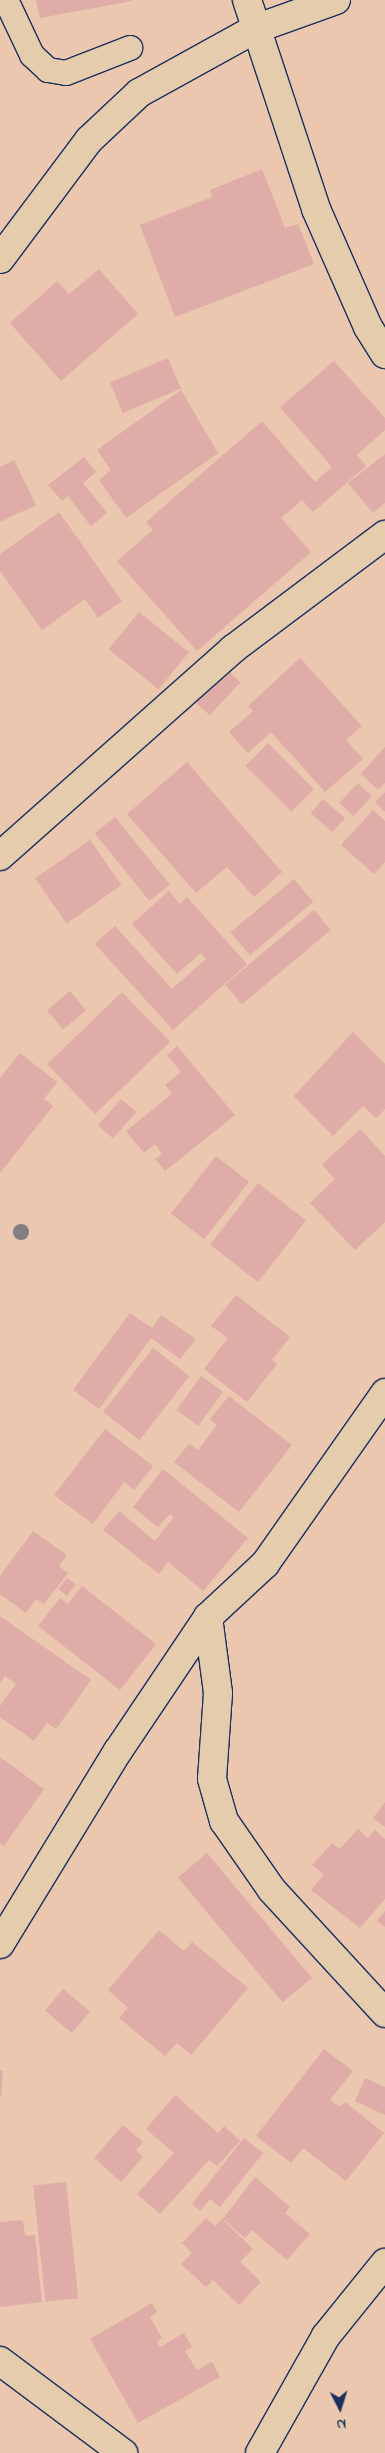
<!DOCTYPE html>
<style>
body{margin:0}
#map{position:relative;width:385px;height:2453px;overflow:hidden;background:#eac7ae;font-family:"Indie Flower",sans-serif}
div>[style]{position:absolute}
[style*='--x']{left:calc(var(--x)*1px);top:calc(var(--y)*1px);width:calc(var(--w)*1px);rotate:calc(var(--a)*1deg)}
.building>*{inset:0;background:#dfaca8;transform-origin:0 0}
.roads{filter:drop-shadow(1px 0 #1b2f5e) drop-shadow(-1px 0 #1b2f5e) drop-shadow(0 1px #1b2f5e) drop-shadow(0 -1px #1b2f5e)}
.lane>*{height:24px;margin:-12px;padding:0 12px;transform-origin:12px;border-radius:12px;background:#e5ccad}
.street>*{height:28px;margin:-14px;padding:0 14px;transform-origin:14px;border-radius:14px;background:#e5ccad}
.trees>*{width:16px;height:16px;margin:-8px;border-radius:50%;background:#827e85}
span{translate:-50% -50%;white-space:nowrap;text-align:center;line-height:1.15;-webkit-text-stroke:5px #e5ccad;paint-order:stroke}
.north{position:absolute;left:315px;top:2383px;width:50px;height:50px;-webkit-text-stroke:4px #e5ccad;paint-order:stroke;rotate:175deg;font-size:14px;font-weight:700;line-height:20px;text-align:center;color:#1b2f5e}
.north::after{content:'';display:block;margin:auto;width:18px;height:22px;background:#1b2f5e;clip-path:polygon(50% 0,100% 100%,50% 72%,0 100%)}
</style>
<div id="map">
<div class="building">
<i style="clip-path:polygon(36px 0,132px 0,132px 1px,40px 18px)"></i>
<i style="clip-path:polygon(262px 169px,285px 228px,298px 224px,314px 264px,175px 317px,140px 225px,212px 197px,210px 190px)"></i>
<i style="clip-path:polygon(99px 269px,138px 314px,61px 381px,10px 323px,57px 281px,69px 294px)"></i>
<i style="left:168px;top:358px;width:33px;height:63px;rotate:67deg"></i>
<i style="clip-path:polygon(334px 361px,385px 418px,385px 430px,357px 455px,366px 466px,313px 512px,302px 500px,281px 518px,311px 552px,197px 651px,117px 561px,153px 530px,146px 522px,262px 421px,315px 482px,332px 467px,280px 407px)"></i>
<i style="clip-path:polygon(181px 390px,218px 453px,126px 518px,99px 480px,111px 470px,97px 450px)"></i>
<i style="clip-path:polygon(385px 454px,385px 503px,373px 513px,348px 483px)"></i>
<i style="clip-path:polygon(84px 457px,96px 472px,83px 483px,107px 513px,91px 526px,68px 496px,62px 501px,48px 485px)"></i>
<i style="clip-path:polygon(14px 460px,36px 505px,0 522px,0 467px)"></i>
<i style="clip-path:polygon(59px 512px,122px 601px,98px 618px,85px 599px,42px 630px,0 571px,0 554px)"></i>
<i style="left:139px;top:612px;width:64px;height:48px;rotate:39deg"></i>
<i style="clip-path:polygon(300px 658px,362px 726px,346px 740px,363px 759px,325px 792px,271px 732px,248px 753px,229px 732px,253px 711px,248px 706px)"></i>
<i style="left:225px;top:668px;width:21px;height:45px;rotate:43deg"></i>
<i style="left:268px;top:743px;width:65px;height:32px;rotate:45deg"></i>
<i style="clip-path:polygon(385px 747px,385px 783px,378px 790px,361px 774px)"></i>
<i style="clip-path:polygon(187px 762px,282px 872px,254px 897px,227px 867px,196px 893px,127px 814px)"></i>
<i style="left:358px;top:783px;width:19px;height:27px;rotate:43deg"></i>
<i style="clip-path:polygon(385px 792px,385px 812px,375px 802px)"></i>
<i style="left:323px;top:799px;width:29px;height:19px;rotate:41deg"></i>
<i style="clip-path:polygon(373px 810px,385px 821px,385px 862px,374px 874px,341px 845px)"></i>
<i style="left:115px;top:817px;width:87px;height:26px;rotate:51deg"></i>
<i style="left:90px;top:840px;width:55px;height:67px;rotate:55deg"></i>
<i style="left:294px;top:879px;width:30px;height:83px;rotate:50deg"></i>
<i style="clip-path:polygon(169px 891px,180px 904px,187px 897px,247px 964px,173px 1030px,95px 944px,115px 926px,172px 989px,206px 959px,201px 953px,177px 974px,132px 924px)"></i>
<i style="left:314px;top:910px;width:26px;height:116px;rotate:50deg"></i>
<i style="left:70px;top:991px;width:25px;height:30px;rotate:50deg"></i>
<i style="left:122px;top:992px;width:69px;height:104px;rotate:46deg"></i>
<i style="clip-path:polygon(353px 1032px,385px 1064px,385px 1109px,376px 1118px,363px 1106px,333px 1136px,294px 1096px)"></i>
<i style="clip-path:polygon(177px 1046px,235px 1115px,165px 1171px,155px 1159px,162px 1154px,155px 1144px,144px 1153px,126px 1131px,172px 1094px,165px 1085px,181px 1072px,167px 1055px)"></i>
<i style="clip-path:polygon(20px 1053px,57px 1082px,44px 1099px,53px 1106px,0 1173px,0 1078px)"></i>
<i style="left:121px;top:1099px;width:20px;height:35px;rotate:41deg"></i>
<i style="clip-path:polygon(360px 1129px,385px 1156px,385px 1222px,355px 1250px,310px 1203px,335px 1179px,322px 1165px)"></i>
<i style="left:216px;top:1156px;width:42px;height:73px;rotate:38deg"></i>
<i style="left:258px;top:1183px;width:61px;height:78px;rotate:38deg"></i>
<i style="clip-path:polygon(236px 1295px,290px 1337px,272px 1360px,277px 1364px,247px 1402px,204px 1369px,228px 1338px,211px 1326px)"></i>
<i style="clip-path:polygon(130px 1313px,152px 1328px,161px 1315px,196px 1339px,180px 1359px,151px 1338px,99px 1409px,73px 1390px)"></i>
<i style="left:153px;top:1348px;width:46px;height:81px;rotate:38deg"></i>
<i style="left:201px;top:1376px;width:27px;height:42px;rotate:36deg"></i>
<i style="clip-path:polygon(229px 1396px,292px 1445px,239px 1512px,174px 1462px,189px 1444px,198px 1450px,217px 1425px,210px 1419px)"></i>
<i style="clip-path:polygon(105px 1429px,153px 1466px,134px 1490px,124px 1482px,93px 1524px,54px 1495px)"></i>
<i style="clip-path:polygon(163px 1469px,248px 1538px,203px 1591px,168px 1562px,159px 1574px,103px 1530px,119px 1511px,155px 1541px,174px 1517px,170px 1514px,158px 1527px,133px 1507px)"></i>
<i style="clip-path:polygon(33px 1531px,67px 1555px,59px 1566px,68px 1573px,44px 1604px,36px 1599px,26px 1613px,0 1594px,0 1576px)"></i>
<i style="left:67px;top:1578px;width:11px;height:14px;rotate:38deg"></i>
<i style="clip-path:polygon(82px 1586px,156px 1644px,120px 1690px,38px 1626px,60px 1598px,68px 1604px)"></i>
<i style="clip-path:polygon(0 1616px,91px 1680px,56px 1729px,47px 1723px,34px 1741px,0 1717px,0 1706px,16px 1684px,5px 1676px,0 1683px)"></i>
<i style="clip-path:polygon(0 1757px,44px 1789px,4px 1846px,0 1843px)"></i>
<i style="clip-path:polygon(385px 1802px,385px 1827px,373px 1818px)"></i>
<i style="clip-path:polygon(358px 1829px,368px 1838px,375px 1830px,385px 1839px,385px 1899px,360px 1928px,311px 1890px,324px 1875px,312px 1865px,332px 1843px,340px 1849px)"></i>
<i style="left:207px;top:1853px;width:163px;height:38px;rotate:50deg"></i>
<i style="clip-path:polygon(385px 1911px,385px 1927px,377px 1921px)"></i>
<i style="clip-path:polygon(159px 1930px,184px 1951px,192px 1942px,248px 1988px,191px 2055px,177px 2043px,165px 2056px,119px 2018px,128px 2008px,108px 1990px)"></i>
<i style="left:63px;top:1989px;width:35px;height:28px;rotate:40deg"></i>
<i style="clip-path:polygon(324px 2049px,353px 2071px,330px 2100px,340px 2107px,345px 2102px,384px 2133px,346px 2181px,303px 2148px,291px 2163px,256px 2136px)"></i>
<i style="clip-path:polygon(0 2070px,3px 2071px,1px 2096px,0 2096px)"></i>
<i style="clip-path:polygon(365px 2078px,385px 2087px,385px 2115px,355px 2101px)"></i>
<i style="clip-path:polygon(175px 2095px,218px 2133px,224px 2126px,240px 2141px,217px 2166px,209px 2160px,160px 2214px,137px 2194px,174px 2153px,146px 2129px)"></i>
<i style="clip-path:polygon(123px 2125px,143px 2142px,136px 2150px,143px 2157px,121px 2182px,94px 2158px)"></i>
<i style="clip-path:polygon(244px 2138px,263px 2153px,220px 2207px,210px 2199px,200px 2211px,192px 2204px)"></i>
<i style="clip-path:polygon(255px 2177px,290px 2207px,285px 2213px,310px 2234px,287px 2260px,252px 2230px,245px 2238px,223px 2219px)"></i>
<i style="left:66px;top:2182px;width:117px;height:33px;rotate:84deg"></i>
<i style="clip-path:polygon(206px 2218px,215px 2226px,222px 2219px,253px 2249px,240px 2262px,261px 2282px,239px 2305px,213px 2280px,206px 2287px,181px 2264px,192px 2253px,182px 2243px)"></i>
<i style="clip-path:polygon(23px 2220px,25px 2236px,35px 2235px,42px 2302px,0 2307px,0 2222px)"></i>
<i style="clip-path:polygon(152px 2303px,157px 2312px,150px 2317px,162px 2338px,157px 2342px,160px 2347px,184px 2333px,192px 2347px,185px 2351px,197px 2370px,212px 2362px,220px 2377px,138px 2423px,90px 2339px)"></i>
</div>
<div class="roads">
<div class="lane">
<i style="--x:6;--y:0;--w:61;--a:64.7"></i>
<i style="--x:32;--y:55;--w:22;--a:43"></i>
<i style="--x:48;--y:70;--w:18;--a:9"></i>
<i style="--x:66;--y:73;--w:69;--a:-21.3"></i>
</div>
<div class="street">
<i style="--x:247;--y:0;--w:220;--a:71.7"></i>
<i style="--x:316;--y:209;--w:129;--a:66.2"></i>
<i style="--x:368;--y:327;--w:32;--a:58"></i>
<i style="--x:0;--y:259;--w:149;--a:-53.2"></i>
<i style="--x:89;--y:140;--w:69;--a:-43.2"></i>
<i style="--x:139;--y:93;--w:132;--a:-28.9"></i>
<i style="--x:255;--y:29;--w:86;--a:-19.7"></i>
<i style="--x:0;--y:856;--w:312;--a:-41.6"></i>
<i style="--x:233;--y:649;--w:190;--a:-36.9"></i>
<i style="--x:208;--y:1617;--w:77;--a:82.5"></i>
<i style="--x:218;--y:1693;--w:86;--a:94"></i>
<i style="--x:212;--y:1779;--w:44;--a:74.1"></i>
<i style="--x:224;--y:1821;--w:84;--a:55.2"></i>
<i style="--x:272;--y:1890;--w:167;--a:47.4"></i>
<i style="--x:0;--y:1944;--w:226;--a:-58.6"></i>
<i style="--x:118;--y:1751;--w:161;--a:-56.1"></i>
<i style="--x:208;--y:1617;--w:78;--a:-42.9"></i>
<i style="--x:265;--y:1564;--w:209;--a:-54.9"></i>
<i style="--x:0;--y:2361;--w:154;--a:36.8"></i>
<i style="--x:260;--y:2453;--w:134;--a:-60.6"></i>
<i style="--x:326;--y:2336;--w:94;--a:-51.1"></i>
</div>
</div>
<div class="trees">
<i style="left:21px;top:1232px"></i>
</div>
<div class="north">N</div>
</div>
